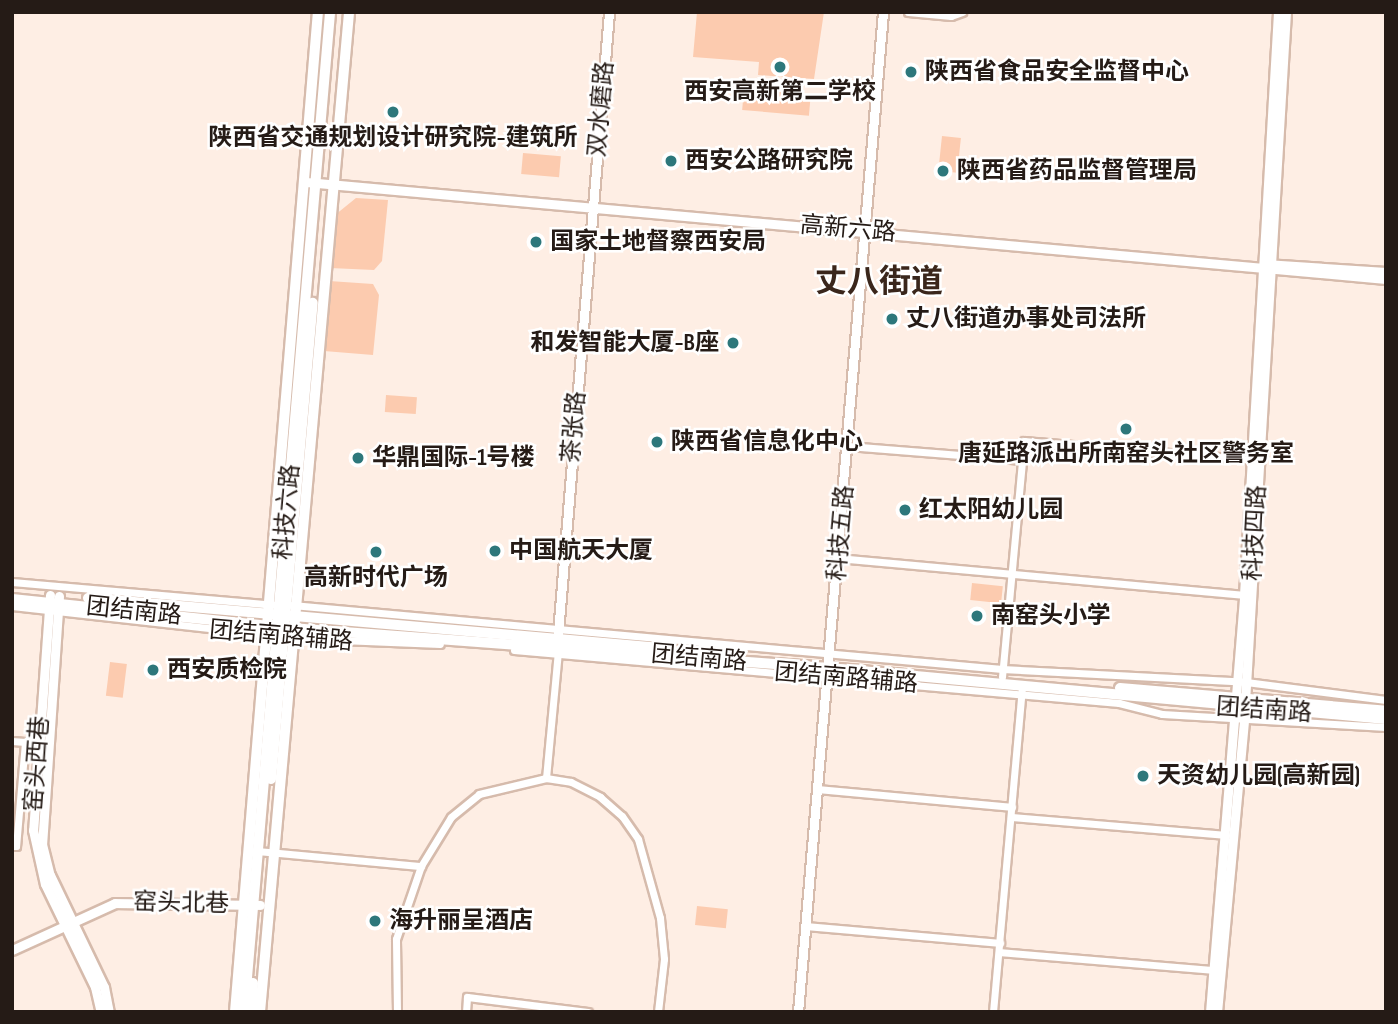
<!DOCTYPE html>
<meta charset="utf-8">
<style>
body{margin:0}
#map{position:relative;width:1398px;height:1024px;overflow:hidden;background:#feeee4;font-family:"Sofia Sans Condensed","Noto Sans SC",sans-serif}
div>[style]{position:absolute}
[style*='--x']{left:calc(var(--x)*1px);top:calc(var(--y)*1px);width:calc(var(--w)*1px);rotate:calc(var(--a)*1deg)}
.green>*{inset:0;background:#fccbaf;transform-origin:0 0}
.roads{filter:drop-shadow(2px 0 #d6bbac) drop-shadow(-2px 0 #d6bbac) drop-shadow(0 2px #d6bbac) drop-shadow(0 -2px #d6bbac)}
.minor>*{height:7px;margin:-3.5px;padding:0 3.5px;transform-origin:3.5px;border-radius:3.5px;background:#fff}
.tertiary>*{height:9px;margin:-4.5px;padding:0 4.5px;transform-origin:4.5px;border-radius:4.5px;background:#fff}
.secondary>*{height:10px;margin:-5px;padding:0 5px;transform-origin:5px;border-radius:5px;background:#fff}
.dots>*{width:19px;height:19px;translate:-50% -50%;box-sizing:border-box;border:4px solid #fff;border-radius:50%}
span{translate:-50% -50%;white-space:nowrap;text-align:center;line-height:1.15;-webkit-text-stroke:5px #fff;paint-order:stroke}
.poi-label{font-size:24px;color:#251b16;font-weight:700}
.left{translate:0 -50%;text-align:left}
.right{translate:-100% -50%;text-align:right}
.street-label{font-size:24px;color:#251b16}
.district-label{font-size:32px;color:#3a261b;font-weight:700}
.frame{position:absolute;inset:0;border:14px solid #251b16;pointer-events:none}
</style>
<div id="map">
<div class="green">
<i style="clip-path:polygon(697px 12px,824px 12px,814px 79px,758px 75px,759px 62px,693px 57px)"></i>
<i style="left:744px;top:89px;width:67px;height:21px;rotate:5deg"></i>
<i style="left:942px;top:136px;width:19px;height:35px;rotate:6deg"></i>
<i style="left:523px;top:153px;width:38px;height:21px;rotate:5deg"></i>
<i style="clip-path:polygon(356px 198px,388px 200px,382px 261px,374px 270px,330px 268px,335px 215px)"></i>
<i style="clip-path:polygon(329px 281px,373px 284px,379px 295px,373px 355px,324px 351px)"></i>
<i style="left:386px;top:395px;width:31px;height:17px;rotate:4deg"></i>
<i style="left:972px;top:583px;width:31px;height:17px;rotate:6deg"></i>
<i style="left:110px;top:662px;width:17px;height:34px;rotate:7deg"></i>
<i style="left:697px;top:906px;width:31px;height:19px;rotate:6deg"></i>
</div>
<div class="roads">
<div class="minor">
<i style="--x:908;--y:12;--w:43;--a:5.3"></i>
<i style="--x:951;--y:16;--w:12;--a:-20"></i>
<i style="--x:848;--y:446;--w:175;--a:4.6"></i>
<i style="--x:838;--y:558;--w:408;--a:5.2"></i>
<i style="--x:12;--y:582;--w:262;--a:5"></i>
<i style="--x:292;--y:605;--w:713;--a:5.15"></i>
<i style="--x:1002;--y:669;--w:244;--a:3"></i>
<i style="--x:1246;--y:682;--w:141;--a:7.3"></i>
<i style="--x:12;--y:606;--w:259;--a:6.4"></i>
<i style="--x:291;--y:638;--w:149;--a:2.3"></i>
<i style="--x:514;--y:650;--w:607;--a:5.01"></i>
<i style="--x:1119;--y:703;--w:44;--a:14.3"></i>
<i style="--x:1162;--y:714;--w:224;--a:3.3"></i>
<i style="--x:1002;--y:677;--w:237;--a:-84.7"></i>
<i style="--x:1024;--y:441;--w:232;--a:4.7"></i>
<i style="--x:12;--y:741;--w:13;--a:4"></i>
<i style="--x:25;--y:742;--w:104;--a:94.9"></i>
<i style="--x:16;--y:846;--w:4;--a:180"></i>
<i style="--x:546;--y:778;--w:129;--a:-84.6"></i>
<i style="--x:818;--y:789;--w:195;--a:5.3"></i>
<i style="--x:1012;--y:817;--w:215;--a:4.8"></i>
<i style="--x:258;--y:851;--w:164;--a:5.3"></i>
<i style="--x:806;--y:926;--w:195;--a:5"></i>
<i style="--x:999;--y:952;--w:216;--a:4.8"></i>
<i style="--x:397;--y:1012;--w:73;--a:-90.8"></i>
<i style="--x:396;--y:939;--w:77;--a:-71.1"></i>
<i style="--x:421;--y:866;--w:57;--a:-58.5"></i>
<i style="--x:451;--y:817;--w:36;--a:-39"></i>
<i style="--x:479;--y:794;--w:69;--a:-13.4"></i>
<i style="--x:546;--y:778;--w:25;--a:9"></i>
<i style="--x:571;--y:782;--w:33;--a:27"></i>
<i style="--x:600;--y:797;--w:29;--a:41"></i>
<i style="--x:622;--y:816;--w:28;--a:55"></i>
<i style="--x:638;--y:839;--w:82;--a:74.4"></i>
<i style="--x:660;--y:918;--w:41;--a:84.4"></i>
<i style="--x:664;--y:959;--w:53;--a:96.5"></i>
<i style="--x:466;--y:1012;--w:15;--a:-86"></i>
<i style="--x:467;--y:997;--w:122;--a:7.1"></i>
<i style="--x:993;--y:1012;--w:323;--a:-84.9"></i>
</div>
<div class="tertiary">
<i style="--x:306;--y:182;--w:1084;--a:5.13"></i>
<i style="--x:1265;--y:264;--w:121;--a:3.8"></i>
<i style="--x:50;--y:595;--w:236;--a:94.1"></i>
<i style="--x:33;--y:830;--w:55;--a:77.5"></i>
<i style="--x:45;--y:884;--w:114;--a:64.1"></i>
<i style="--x:95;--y:987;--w:26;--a:77"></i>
<i style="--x:59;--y:596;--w:249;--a:93.9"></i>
<i style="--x:42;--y:844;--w:32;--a:76"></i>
<i style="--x:50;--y:875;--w:124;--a:64.3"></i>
<i style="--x:104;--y:987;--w:25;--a:79"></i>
<i style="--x:557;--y:645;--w:635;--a:-85.3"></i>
<i style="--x:12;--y:950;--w:113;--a:-24.5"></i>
<i style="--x:115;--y:903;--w:145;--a:0.8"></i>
<i style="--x:798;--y:1012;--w:1004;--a:-85.14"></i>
<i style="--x:1210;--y:1012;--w:418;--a:-85.3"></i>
<i style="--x:1244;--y:595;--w:584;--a:-86.66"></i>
<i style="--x:1217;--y:1012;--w:294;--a:-84.7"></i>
<i style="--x:1244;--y:719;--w:708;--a:-86.6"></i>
</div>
<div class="secondary">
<i style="--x:88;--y:598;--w:575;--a:4.99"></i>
<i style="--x:12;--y:599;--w:266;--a:6"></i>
<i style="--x:277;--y:627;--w:553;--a:4.26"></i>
<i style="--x:828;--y:668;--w:560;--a:5.22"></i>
<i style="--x:1120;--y:688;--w:267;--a:4.9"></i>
<i style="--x:271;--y:779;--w:478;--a:-85"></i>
<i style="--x:235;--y:1012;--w:1003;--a:-85.26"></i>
<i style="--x:244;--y:1012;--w:1004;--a:-85.08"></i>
<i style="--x:251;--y:1012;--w:29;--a:-86"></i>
<i style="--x:260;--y:1012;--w:1004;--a:-84.91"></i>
</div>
</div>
<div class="dots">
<i style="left:780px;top:67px;background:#2d777b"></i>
<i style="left:911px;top:72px;background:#2d777b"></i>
<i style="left:393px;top:112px;background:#2d777b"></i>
<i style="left:671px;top:161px;background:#2d777b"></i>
<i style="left:943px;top:171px;background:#2d777b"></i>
<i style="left:536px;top:242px;background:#2d777b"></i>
<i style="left:892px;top:319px;background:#2d777b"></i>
<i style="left:733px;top:343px;background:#2d777b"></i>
<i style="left:1126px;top:429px;background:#2d777b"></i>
<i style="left:657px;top:442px;background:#2d777b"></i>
<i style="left:358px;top:458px;background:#2d777b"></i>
<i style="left:905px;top:510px;background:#2d777b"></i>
<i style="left:495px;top:551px;background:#2d777b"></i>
<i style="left:376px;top:552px;background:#2d777b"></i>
<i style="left:977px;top:616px;background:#2d777b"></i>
<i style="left:153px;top:670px;background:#2d777b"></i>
<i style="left:1143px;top:776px;background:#2d777b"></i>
<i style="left:375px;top:921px;background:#2d777b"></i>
</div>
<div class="poi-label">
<span class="left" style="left:925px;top:72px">陕西省食品安全监督中心</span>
<span style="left:780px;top:92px">西安高新第二学校</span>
<span style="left:393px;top:138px">陕西省交通规划设计研究院-建筑所</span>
<span class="left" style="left:685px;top:161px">西安公路研究院</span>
<span class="left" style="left:957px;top:171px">陕西省药品监督管理局</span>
<span class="left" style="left:550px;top:242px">国家土地督察西安局</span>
<span class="left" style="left:906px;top:319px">丈八街道办事处司法所</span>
<span class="right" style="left:719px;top:343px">和发智能大厦-B座</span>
<span class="left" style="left:671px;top:442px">陕西省信息化中心</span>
<span style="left:1126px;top:454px">唐延路派出所南窑头社区警务室</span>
<span class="left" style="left:372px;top:458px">华鼎国际-1号楼</span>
<span class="left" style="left:919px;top:510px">红太阳幼儿园</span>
<span class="left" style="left:509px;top:551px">中国航天大厦</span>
<span style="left:376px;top:578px">高新时代广场</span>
<span class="left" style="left:991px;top:616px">南窑头小学</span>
<span class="left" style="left:167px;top:670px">西安质检院</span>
<span class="left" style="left:1157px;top:776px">天资幼儿园(高新园)</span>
<span class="left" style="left:389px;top:921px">海升丽呈酒店</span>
</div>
<div class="street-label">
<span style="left:601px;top:109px;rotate:-85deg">双水磨路</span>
<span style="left:848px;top:229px;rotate:5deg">高新六路</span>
<span style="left:574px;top:427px;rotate:-85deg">茶张路</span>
<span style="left:287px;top:512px;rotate:-85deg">科技六路</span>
<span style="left:841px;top:533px;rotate:-85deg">科技五路</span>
<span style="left:1255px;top:533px;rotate:-87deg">科技四路</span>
<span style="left:134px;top:611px;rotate:6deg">团结南路</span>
<span style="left:281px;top:636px;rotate:5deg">团结南路辅路</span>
<span style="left:699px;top:658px;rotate:5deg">团结南路</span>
<span style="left:846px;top:678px;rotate:5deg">团结南路辅路</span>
<span style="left:1264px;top:710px;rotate:4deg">团结南路</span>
<span style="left:37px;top:764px;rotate:-86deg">窑头西巷</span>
<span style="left:181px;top:903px;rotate:1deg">窑头北巷</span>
</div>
<div class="district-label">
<span style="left:879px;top:283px">丈八街道</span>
</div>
<div class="frame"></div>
</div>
